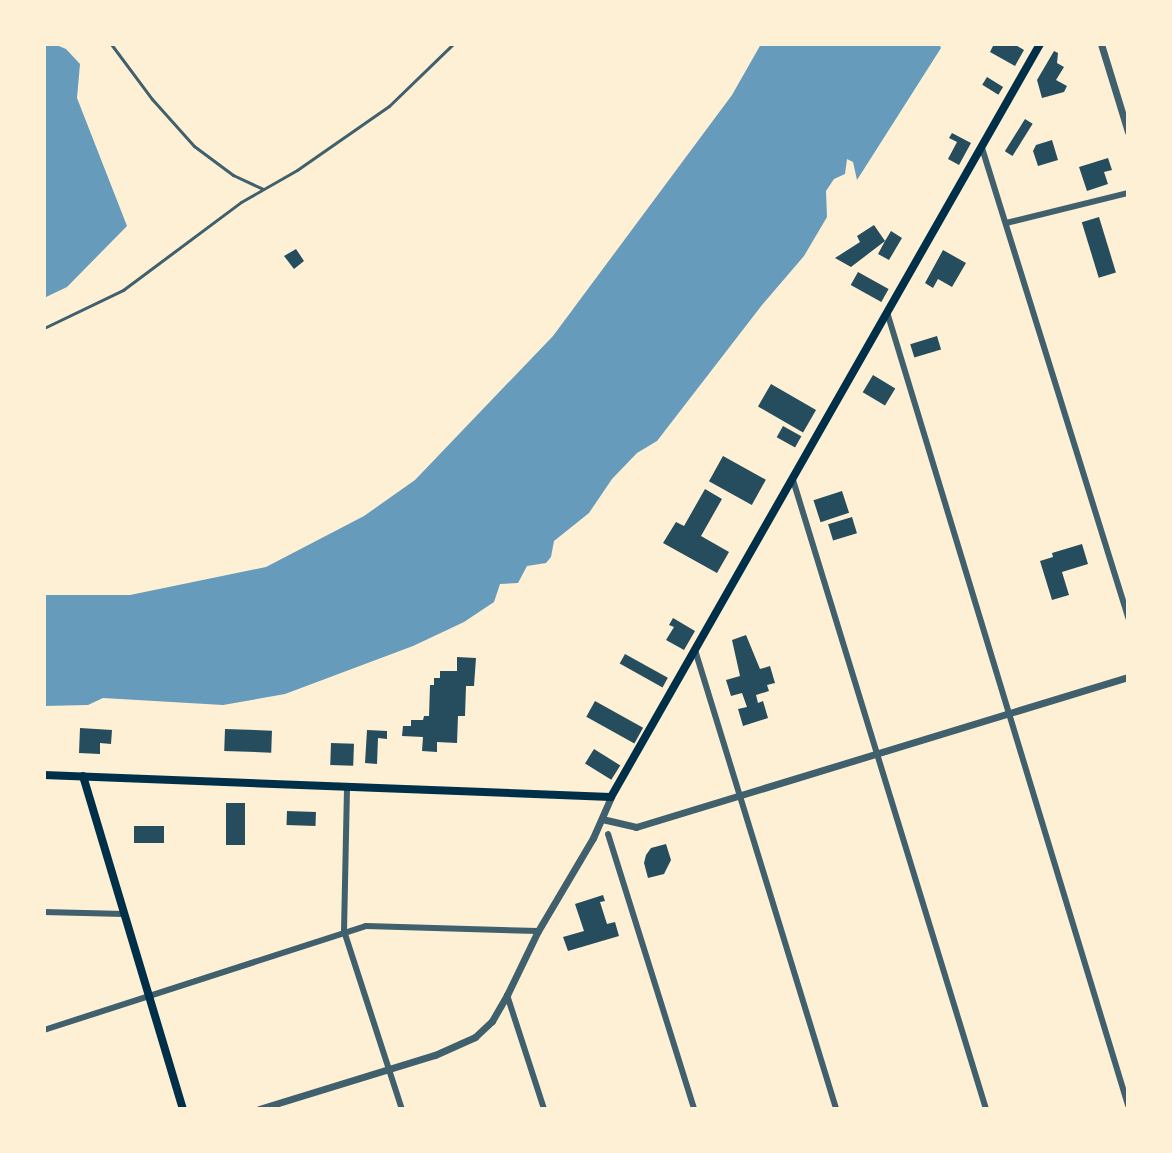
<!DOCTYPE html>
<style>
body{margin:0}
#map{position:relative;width:1172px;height:1153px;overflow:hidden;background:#fdf0d5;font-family:"PT Sans",sans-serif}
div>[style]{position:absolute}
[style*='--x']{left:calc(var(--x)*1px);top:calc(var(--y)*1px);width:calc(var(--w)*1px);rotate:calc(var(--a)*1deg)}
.water>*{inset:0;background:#669bbc}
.building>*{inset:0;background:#264d5e;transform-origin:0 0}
.service>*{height:3px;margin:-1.5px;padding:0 1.5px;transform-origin:1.5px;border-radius:1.5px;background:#3f606c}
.minor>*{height:6px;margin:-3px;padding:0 3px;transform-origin:3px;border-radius:3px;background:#3f606c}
.tertiary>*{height:7px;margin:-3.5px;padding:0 3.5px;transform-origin:3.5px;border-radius:3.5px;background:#3f606c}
.secondary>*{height:8px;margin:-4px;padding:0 4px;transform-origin:4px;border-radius:4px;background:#003049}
span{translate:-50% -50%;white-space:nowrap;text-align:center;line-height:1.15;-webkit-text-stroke:7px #fdf0d5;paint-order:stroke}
.frame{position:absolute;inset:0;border:46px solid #fdf0d5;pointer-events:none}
</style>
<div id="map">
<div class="water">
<i style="clip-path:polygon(54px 44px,66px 49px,80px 64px,77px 98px,127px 226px,67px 287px,44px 298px,44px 45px)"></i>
<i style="clip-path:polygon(761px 44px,939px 44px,941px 48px,857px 180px,853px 162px,847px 159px,845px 174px,834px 179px,826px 191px,827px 217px,804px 256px,762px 305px,657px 441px,637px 453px,612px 479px,589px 513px,554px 541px,551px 557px,546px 563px,527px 566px,518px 583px,500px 584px,494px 602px,464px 622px,413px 646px,285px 694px,223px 705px,103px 698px,88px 705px,44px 706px,44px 595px,130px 595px,266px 567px,364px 516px,415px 480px,553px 336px,732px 95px)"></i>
</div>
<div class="building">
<i style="clip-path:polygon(994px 44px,1014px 44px,1024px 50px,1015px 66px,990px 52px)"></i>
<i style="clip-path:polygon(1054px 51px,1058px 53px,1057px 63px,1064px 67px,1056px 80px,1067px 86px,1064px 92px,1042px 98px,1037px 80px)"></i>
<i style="left:987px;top:77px;width:19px;height:9px;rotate:32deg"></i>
<i style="left:1025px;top:119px;width:9px;height:38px;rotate:32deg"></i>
<i style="clip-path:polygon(952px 133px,971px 143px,959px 165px,948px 159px,957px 142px,949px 138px)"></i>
<i style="clip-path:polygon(1052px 140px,1058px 160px,1038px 166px,1033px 151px,1036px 145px)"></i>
<i style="clip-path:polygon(1108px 158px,1112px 170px,1104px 172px,1108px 184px,1087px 191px,1079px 167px)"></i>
<i style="left:1099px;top:217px;width:58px;height:18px;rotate:73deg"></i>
<i style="clip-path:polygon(874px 225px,885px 241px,891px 231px,902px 238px,889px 260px,878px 254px,885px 241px,851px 267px,835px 258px,860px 242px,857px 236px)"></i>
<i style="clip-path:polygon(296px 249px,304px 261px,294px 269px,284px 256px)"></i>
<i style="clip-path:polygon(943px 250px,966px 263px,952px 287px,938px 279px,933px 288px,925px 283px)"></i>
<i style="left:858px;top:272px;width:35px;height:15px;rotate:29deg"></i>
<i style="left:937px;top:336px;width:14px;height:28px;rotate:73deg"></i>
<i style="left:873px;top:375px;width:26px;height:20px;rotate:31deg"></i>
<i style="left:771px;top:384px;width:52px;height:26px;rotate:30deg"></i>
<i style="left:783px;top:426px;width:21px;height:13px;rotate:29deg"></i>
<i style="left:723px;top:456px;width:49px;height:29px;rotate:29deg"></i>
<i style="clip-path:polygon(705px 489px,722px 499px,701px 536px,729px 552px,717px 573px,663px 543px,676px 522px,684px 526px)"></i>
<i style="left:842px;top:491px;width:23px;height:30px;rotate:72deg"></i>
<i style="left:852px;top:517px;width:17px;height:25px;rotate:73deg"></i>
<i style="clip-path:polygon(1082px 544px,1088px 564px,1062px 572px,1069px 595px,1052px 600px,1040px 561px,1053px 557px,1052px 553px)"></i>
<i style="clip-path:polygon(673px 618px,695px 631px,684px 650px,666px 640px,674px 627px,669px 625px)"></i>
<i style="clip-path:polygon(746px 635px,760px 669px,770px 666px,775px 683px,767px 685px,769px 691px,756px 695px,758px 703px,763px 701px,768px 718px,743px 726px,738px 709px,747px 707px,742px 693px,731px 696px,726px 680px,740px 676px,732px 640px)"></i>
<i style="left:625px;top:654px;width:49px;height:11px;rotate:29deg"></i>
<i style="clip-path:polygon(457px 657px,476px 658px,474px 686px,466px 686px,465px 716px,458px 716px,457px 743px,437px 742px,437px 752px,422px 751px,423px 737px,402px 736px,403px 726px,411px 726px,411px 720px,423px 720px,424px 716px,429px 716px,430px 685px,434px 685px,434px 678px,440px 678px,440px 671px,457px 671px)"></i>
<i style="left:595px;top:701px;width:55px;height:18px;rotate:29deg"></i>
<i style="clip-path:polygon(80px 728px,112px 730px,111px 744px,100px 743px,100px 754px,79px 753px)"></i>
<i style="left:225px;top:729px;width:47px;height:22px;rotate:2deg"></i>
<i style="clip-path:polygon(367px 730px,387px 731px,387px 739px,378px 738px,377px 764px,365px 763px)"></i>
<i style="left:331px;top:743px;width:23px;height:22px;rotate:2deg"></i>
<i style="left:594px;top:749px;width:31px;height:17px;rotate:32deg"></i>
<i style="left:226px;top:803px;width:19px;height:42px"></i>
<i style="left:287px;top:811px;width:29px;height:14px;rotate:2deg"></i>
<i style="left:134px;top:826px;width:30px;height:17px"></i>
<i style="clip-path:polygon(666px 844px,671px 860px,664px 874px,648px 878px,644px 863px,646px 855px,651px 848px)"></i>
<i style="clip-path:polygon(603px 895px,605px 901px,600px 902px,607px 924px,615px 922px,619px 936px,568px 951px,563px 937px,584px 931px,575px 904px)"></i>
</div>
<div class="service">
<i style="--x:111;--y:44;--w:69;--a:53.3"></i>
<i style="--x:152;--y:99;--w:63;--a:48.2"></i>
<i style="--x:194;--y:146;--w:49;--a:36.6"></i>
<i style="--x:233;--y:175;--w:33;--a:25"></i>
<i style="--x:44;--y:328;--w:88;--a:-25.7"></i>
<i style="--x:123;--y:290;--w:147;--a:-36.7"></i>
<i style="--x:241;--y:202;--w:64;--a:-29.7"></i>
<i style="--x:297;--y:170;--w:112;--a:-34.8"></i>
<i style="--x:389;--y:106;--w:89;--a:-44.1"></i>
</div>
<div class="minor">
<i style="--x:982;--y:148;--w:492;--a:72.7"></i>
<i style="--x:1006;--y:223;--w:126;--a:-13.8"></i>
<i style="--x:887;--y:312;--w:829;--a:73.1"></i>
<i style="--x:793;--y:480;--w:658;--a:72.94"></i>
<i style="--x:695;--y:650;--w:480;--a:72.9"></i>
<i style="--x:347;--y:788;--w:143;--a:91.2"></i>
<i style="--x:344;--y:931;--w:187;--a:72"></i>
<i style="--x:608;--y:834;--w:288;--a:72.6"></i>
<i style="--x:44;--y:912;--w:80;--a:1.4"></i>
<i style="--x:507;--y:995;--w:120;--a:72"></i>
<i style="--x:44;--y:1030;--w:338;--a:-17.9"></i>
<i style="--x:366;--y:926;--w:172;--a:1.7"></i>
</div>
<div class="tertiary">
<i style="--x:1101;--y:44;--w:92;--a:72.9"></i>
<i style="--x:602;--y:819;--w:35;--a:13"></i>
<i style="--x:636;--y:827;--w:514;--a:-16.96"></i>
<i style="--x:259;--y:1109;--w:184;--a:-17.1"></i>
<i style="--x:435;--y:1055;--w:44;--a:-24.2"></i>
<i style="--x:475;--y:1037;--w:23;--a:-43"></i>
<i style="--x:492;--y:1021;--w:30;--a:-60"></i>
<i style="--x:507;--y:995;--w:71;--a:-64.2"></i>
<i style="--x:538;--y:931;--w:108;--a:-59.4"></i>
<i style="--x:593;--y:838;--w:45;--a:-66.3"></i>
</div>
<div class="secondary">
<i style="--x:44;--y:775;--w:567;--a:2.22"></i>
<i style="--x:611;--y:797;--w:867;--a:-60.33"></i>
<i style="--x:83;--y:776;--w:348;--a:73.3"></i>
</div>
<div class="frame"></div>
</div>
